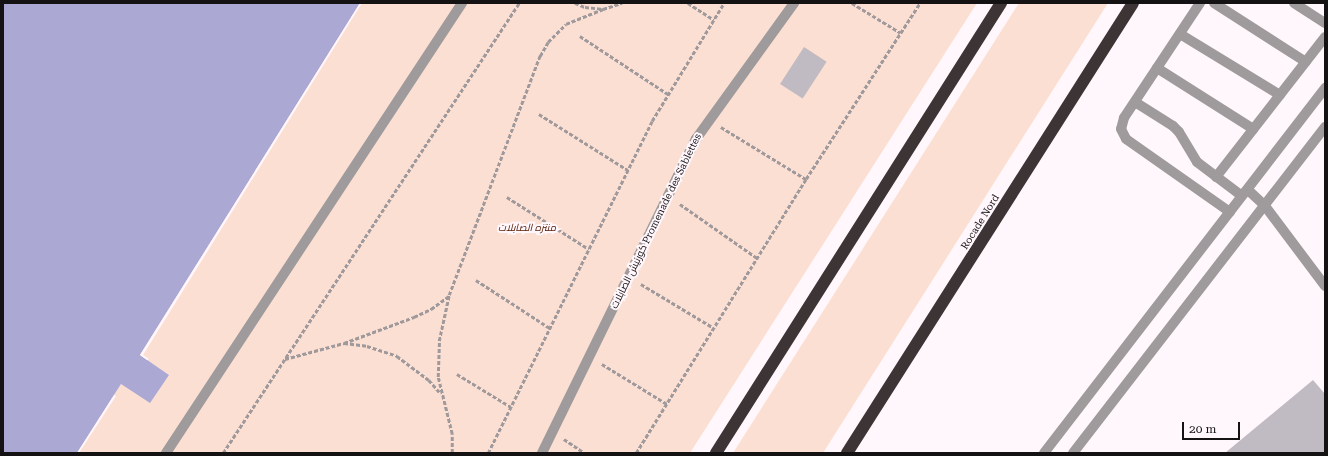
<!DOCTYPE html>
<meta charset="utf-8">
<style>
body{margin:0}
#map{position:relative;width:1328px;height:456px;overflow:hidden;background:#fff7fb;font-family:"Roboto Serif",Cairo,serif}
div>[style]{position:absolute}
[style*='--x']{left:calc(var(--x)*1px);top:calc(var(--y)*1px);width:calc(var(--w)*1px);rotate:calc(var(--a)*1deg)}
.green>*{inset:0;background:#fcdfd3}
.water>*{inset:0;background:#aba8d3}
.pier>*{inset:0;background:#fff7fb}
.building>*{inset:0;background:#c0bac2;transform-origin:0 0}
.path>*{height:2.5px;margin-top:-1.25px;transform-origin:0;background:repeating-linear-gradient(90deg,#9f999c 0 4px,transparent 0 6px)}
.minor>*{height:10px;margin:-5px;padding:0 5px;transform-origin:5px;border-radius:5px;background:#9f9a9b}
.highway>*{height:12px;margin:-6px;padding:0 6px;transform-origin:6px;border-radius:6px;background:#3d3435}
span{translate:-50% -50%;white-space:nowrap;text-align:center;line-height:1.15;-webkit-text-stroke:4px #fff7fb;paint-order:stroke}
.street-label{font-size:10px;color:#151214}
.park-label{font-size:10px;color:#541b00;font-style:italic}
.frame{position:absolute;inset:0;border:4px solid #151214;pointer-events:none}
.scale{position:absolute;left:1182px;top:422px;width:58px;height:18px;box-sizing:border-box;border:2px solid #151214;border-top:0;padding-left:5px;font-size:12px;line-height:14px;white-space:nowrap;color:#151214;-webkit-text-stroke:3px #fff7fb;paint-order:stroke}
</style>
<div id="map">
<div class="green">
<i style="clip-path:polygon(360px 3px,977px 3px,690px 453px,77px 453px,121px 384px,169px 375px,140px 355px)"></i>
<i style="clip-path:polygon(1019px 3px,1108px 3px,823px 453px,733px 453px)"></i>
</div>
<div class="water">
<i style="clip-path:polygon(3px 3px,360px 3px,140px 355px,169px 375px,150px 403px,121px 384px,77px 453px,3px 453px)"></i>
</div>
<div class="pier">
<i style="clip-path:polygon(360px 3px,362px 3px,143px 355px,149px 359px,147px 360px,140px 355px)"></i>
<i style="clip-path:polygon(114px 395px,116px 396px,79px 453px,77px 453px)"></i>
</div>
<div class="building">
<i style="left:804px;top:47px;width:27px;height:44px;rotate:33deg"></i>
<i style="clip-path:polygon(1313px 380px,1325px 394px,1325px 453px,1225px 453px)"></i>
</div>
<div class="path">
<i style="--x:575;--y:3;--w:11;--a:22"></i>
<i style="--x:585;--y:7;--w:18;--a:6"></i>
<i style="--x:603;--y:9;--w:20;--a:-18"></i>
<i style="--x:688;--y:3;--w:31;--a:33"></i>
<i style="--x:852;--y:3;--w:57;--a:31.5"></i>
<i style="--x:580;--y:36;--w:105;--a:33.4"></i>
<i style="--x:539;--y:114;--w:105;--a:32.2"></i>
<i style="--x:721;--y:127;--w:100;--a:31.5"></i>
<i style="--x:507;--y:197;--w:97;--a:32.4"></i>
<i style="--x:680;--y:204;--w:94;--a:35"></i>
<i style="--x:476;--y:280;--w:88;--a:33"></i>
<i style="--x:641;--y:284;--w:85;--a:31.1"></i>
<i style="--x:344;--y:343;--w:23;--a:7"></i>
<i style="--x:367;--y:346;--w:32;--a:18"></i>
<i style="--x:397;--y:356;--w:40;--a:37"></i>
<i style="--x:429;--y:380;--w:18;--a:49"></i>
<i style="--x:285;--y:359;--w:61;--a:-15.2"></i>
<i style="--x:344;--y:343;--w:75;--a:-20.4"></i>
<i style="--x:414;--y:317;--w:19;--a:-25"></i>
<i style="--x:431;--y:309;--w:22;--a:-36"></i>
<i style="--x:602;--y:364;--w:76;--a:31.6"></i>
<i style="--x:457;--y:374;--w:63;--a:31.4"></i>
<i style="--x:564;--y:439;--w:25;--a:34"></i>
<i style="--x:223;--y:453;--w:539;--a:-56.66"></i>
<i style="--x:245;--y:453;--w:16;--a:0"></i>
<i style="--x:452;--y:453;--w:19;--a:-90"></i>
<i style="--x:452;--y:434;--w:59;--a:-103.8"></i>
<i style="--x:438;--y:377;--w:36;--a:-88"></i>
<i style="--x:439;--y:341;--w:47;--a:-77.7"></i>
<i style="--x:449;--y:295;--w:256;--a:-69.2"></i>
<i style="--x:540;--y:56;--w:16;--a:-60"></i>
<i style="--x:548;--y:42;--w:25;--a:-45"></i>
<i style="--x:566;--y:24;--w:40;--a:-22"></i>
<i style="--x:488;--y:453;--w:370;--a:-63.7"></i>
<i style="--x:652;--y:121;--w:138;--a:-58.6"></i>
<i style="--x:636;--y:453;--w:322;--a:-58.2"></i>
<i style="--x:806;--y:179;--w:210;--a:-57.1"></i>
</div>
<div class="minor">
<i style="--x:1200;--y:3;--w:138;--a:123.5"></i>
<i style="--x:1124;--y:118;--w:11;--a:105"></i>
<i style="--x:1121;--y:129;--w:11;--a:63"></i>
<i style="--x:1126;--y:139;--w:127;--a:35.1"></i>
<i style="--x:1214;--y:3;--w:109;--a:32.7"></i>
<i style="--x:1294;--y:3;--w:37;--a:33"></i>
<i style="--x:1180;--y:34;--w:117;--a:31.4"></i>
<i style="--x:1157;--y:68;--w:114;--a:32.4"></i>
<i style="--x:1135;--y:102;--w:45;--a:32.3"></i>
<i style="--x:1173;--y:126;--w:8;--a:45"></i>
<i style="--x:1179;--y:132;--w:35;--a:59"></i>
<i style="--x:1197;--y:162;--w:56;--a:37.1"></i>
<i style="--x:1216;--y:177;--w:177;--a:-52.1"></i>
<i style="--x:1248;--y:190;--w:23;--a:43"></i>
<i style="--x:1265;--y:206;--w:100;--a:53.1"></i>
<i style="--x:166;--y:453;--w:539;--a:-56.66"></i>
<i style="--x:542;--y:453;--w:350;--a:-63.9"></i>
<i style="--x:696;--y:139;--w:168;--a:-54.2"></i>
<i style="--x:1044;--y:453;--w:461;--a:-52.4"></i>
<i style="--x:1073;--y:453;--w:412;--a:-52.3"></i>
</div>
<div class="highway">
<i style="--x:716;--y:453;--w:533;--a:-57.65"></i>
<i style="--x:847;--y:453;--w:533;--a:-57.56"></i>
</div>
<div class="street-label">
<span style="left:656px;top:221px;rotate:-64deg">كورنيش الصابلات Promenade des Sablettes</span>
<span style="left:980px;top:222px;rotate:-58deg">Rocade Nord</span>
</div>
<div class="park-label">
<span style="left:527px;top:228px">منتزه الصابلات</span>
</div>
<div class="frame"></div>
<div class="scale">20 m</div>
</div>
